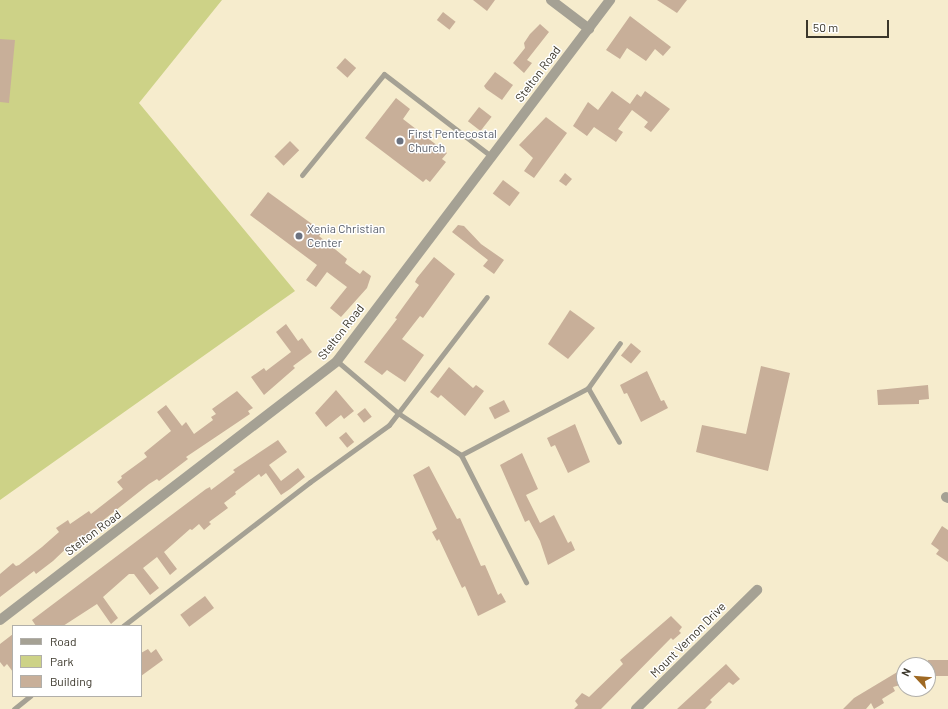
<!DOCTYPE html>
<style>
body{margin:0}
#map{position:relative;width:948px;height:709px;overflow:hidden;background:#f6eccd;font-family:Barlow,sans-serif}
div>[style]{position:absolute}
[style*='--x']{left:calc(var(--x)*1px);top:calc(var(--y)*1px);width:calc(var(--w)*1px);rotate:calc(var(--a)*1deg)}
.green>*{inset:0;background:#cdd287}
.building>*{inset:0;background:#c8af99;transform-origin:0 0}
.service>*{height:5px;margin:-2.5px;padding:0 2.5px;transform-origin:2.5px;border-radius:2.5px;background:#a5a194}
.minor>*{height:10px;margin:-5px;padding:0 5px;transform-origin:5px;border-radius:5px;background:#a5a194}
.dots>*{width:11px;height:11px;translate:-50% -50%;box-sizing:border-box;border:2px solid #fff;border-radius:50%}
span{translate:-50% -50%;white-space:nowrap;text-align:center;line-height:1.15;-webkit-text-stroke:3px #fff;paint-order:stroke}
.street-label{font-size:12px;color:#3b372b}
.worship-label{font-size:12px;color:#5b616d}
.left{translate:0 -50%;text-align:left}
.legend{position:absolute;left:12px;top:625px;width:130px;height:72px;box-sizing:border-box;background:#fff;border:1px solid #b1afaa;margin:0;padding:5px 7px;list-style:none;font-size:12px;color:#3b372b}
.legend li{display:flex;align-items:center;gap:8px;height:20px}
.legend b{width:20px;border:1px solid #b1afaa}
.north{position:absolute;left:896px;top:657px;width:40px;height:40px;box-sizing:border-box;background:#fff;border:1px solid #b1afaa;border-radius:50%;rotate:296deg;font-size:11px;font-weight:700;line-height:16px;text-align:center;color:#3b372b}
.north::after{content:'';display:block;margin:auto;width:14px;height:18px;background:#9f6923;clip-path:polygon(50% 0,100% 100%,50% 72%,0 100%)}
.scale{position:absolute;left:806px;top:20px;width:83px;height:18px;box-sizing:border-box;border:2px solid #3b372b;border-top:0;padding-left:5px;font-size:12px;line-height:14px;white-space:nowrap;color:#3b372b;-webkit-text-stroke:3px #fff;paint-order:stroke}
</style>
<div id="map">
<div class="green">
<i style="clip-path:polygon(0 0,222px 0,139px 103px,295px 291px,0 500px)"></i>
</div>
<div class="building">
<i style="clip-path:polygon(473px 0,495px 0,487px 11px)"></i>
<i style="clip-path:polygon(657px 0,687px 0,677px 13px)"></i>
<i style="left:443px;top:12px;width:16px;height:10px;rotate:38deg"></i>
<i style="clip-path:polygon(630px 16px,671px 47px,663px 56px,655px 49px,646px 61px,627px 48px,620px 59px,606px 50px)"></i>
<i style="clip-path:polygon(540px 24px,549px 32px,527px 60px,532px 63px,524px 73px,513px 63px,525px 48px,524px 43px,530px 34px)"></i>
<i style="clip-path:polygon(0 39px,15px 40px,9px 103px,0 102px)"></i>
<i style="left:345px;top:58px;width:15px;height:13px;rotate:42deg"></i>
<i style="clip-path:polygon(495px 72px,513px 85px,502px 100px,486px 89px,484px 86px)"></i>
<i style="clip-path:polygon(612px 91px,630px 104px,637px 94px,641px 97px,645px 91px,670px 109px,651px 132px,644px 127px,648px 122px,632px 110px,618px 129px,623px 132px,616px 142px,594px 127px,587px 136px,573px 126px,588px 102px,598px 110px)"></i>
<i style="clip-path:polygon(396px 98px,410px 109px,403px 119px,447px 153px,442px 159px,446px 162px,430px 182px,426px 179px,423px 182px,365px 138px)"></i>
<i style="left:479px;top:107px;width:16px;height:18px;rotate:38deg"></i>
<i style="clip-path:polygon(546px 117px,567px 133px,534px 178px,524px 171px,533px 158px,519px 145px)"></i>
<i style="left:290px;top:141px;width:13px;height:22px;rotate:45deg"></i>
<i style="clip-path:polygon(565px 173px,572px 179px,566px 186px,559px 181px)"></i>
<i style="left:503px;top:180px;width:21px;height:17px;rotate:37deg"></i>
<i style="clip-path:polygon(268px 192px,323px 232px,319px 236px,347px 259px,345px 263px,360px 274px,363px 270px,371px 276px,367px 288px,341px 317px,330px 308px,347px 287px,327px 272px,316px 287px,306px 280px,317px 265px,250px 215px)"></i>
<i style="clip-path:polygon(458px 225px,464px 226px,481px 244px,504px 260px,494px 274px,483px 266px,488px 260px,452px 232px)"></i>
<i style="clip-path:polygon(434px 257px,455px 274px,423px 318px,420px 316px,402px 339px,424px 355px,405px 382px,387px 370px,382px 375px,364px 362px,397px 319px,395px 318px,419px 285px,415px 282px,417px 278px)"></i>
<i style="clip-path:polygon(570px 310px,595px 328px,568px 359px,548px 344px)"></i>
<i style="clip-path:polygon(286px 324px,298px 341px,302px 338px,312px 352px,293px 366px,295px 368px,264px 395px,251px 377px,264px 368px,266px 371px,291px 352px,276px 332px)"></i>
<i style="left:631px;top:343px;width:13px;height:16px;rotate:39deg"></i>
<i style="clip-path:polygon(761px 366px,790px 373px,768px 471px,696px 452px,702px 425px,746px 434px)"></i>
<i style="clip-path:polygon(449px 367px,473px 388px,476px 385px,484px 391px,465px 416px,441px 395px,438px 398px,430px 392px)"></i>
<i style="clip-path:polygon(647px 371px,661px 401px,664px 400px,668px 408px,641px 422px,627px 393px,624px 394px,620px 385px)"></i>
<i style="clip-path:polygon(928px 385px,929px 399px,919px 400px,919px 404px,878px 405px,877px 390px)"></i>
<i style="clip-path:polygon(336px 390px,354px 411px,344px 419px,341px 415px,326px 427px,315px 413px)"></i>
<i style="clip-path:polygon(237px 391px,253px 408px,248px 411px,250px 414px,186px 457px,188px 459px,159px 481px,157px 479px,149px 484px,101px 522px,102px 524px,76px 543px,74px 541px,53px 561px,36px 574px,34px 571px,0 597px,0 574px,13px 563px,16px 566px,19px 565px,42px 547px,59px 532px,56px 528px,68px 520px,70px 524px,89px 511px,91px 514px,123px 489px,117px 482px,122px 478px,121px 476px,147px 457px,144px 453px,171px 431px,157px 412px,166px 405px,182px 426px,186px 422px,194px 434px,213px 420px,211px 417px,216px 414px,212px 409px)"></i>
<i style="left:504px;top:400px;width:13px;height:17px;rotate:63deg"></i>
<i style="left:365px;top:408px;width:11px;height:10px;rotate:52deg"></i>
<i style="clip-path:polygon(575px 424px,590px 462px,568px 473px,555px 445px,551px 447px,547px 438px)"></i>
<i style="left:346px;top:432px;width:13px;height:9px;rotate:51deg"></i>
<i style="clip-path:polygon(278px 440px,287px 452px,269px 465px,281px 481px,298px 468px,305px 477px,290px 489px,281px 495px,266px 473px,261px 477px,259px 474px,235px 492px,236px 494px,224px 503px,228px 508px,209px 522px,211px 524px,204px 530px,199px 524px,192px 530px,190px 529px,164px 552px,177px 569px,170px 575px,157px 557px,143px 568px,159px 588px,150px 595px,134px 574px,129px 574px,103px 597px,118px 618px,111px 624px,97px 604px,63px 626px,36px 626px,32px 620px,206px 489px,210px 487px,211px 490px,235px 472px,233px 470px)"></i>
<i style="clip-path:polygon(522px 453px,538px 489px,526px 495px,540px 523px,554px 515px,568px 543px,571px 541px,575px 550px,548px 565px,540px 541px,529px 520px,525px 522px,500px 465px)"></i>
<i style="clip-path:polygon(429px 466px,457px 519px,460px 518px,481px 566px,485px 565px,498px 595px,501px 593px,506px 602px,478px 616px,465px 586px,462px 588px,439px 539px,437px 541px,432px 532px,437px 529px,413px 475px)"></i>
<i style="clip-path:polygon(942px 526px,948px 530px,948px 562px,936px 554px,939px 550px,931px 544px)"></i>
<i style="left:205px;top:596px;width:15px;height:31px;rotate:53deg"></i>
<i style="clip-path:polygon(671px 616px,682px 627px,679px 631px,681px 633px,673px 640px,671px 638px,601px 709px,574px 709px,578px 705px,575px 701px,582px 693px,589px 697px,623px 664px,620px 660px)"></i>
<i style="clip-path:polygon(13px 634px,13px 672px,7px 664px,4px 667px,0 662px,0 644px)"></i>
<i style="clip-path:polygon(148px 649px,151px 653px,156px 649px,163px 660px,141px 676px,141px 653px)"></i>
<i style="left:928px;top:660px;width:20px;height:16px"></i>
<i style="clip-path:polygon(726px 664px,740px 679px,733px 685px,729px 682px,710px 700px,712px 702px,705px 709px,677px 709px)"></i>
<i style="clip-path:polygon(904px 668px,904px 684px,893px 687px,895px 691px,882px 699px,884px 703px,874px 709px,871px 703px,866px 709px,843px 709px,854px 698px)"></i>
</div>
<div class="service">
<i style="--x:302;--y:175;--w:130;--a:-50.9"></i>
<i style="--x:384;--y:74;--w:136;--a:37.5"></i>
<i style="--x:337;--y:361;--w:80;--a:40.4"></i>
<i style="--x:398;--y:413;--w:76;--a:33.7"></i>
<i style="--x:461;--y:455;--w:144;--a:-27.8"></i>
<i style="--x:588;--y:388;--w:62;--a:60.1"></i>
<i style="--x:588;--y:388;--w:55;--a:-54.6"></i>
<i style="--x:461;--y:455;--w:143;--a:62.9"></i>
<i style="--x:123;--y:626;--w:236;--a:-37.6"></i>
<i style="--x:310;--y:482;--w:97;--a:-35.8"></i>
<i style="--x:389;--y:425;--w:161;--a:-52.6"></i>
<i style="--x:14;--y:709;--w:21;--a:-39"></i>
</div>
<div class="minor">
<i style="--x:551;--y:0;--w:48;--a:37.3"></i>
<i style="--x:946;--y:497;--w:2;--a:27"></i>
<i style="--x:0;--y:620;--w:425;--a:-37.5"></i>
<i style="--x:337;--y:361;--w:453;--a:-52.9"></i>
<i style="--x:636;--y:709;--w:170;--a:-44.5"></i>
</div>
<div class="dots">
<i style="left:400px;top:141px;background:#6b7280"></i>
<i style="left:299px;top:236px;background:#6b7280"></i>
</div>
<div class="street-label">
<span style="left:538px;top:74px;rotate:-53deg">Stelton Road</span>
<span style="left:341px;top:332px;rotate:-52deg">Stelton Road</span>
<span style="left:93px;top:533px;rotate:-37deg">Stelton Road</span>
<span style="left:688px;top:640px;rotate:-45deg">Mount Vernon Drive</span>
</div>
<div class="worship-label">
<span class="left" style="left:408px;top:141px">First Pentecostal<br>Church</span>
<span class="left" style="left:307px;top:236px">Xenia Christian<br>Center</span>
</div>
<ul class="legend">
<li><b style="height:5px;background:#a5a194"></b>Road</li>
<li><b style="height:11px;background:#cdd287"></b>Park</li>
<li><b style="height:11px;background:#c8af99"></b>Building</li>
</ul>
<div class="north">N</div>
<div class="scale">50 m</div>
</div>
